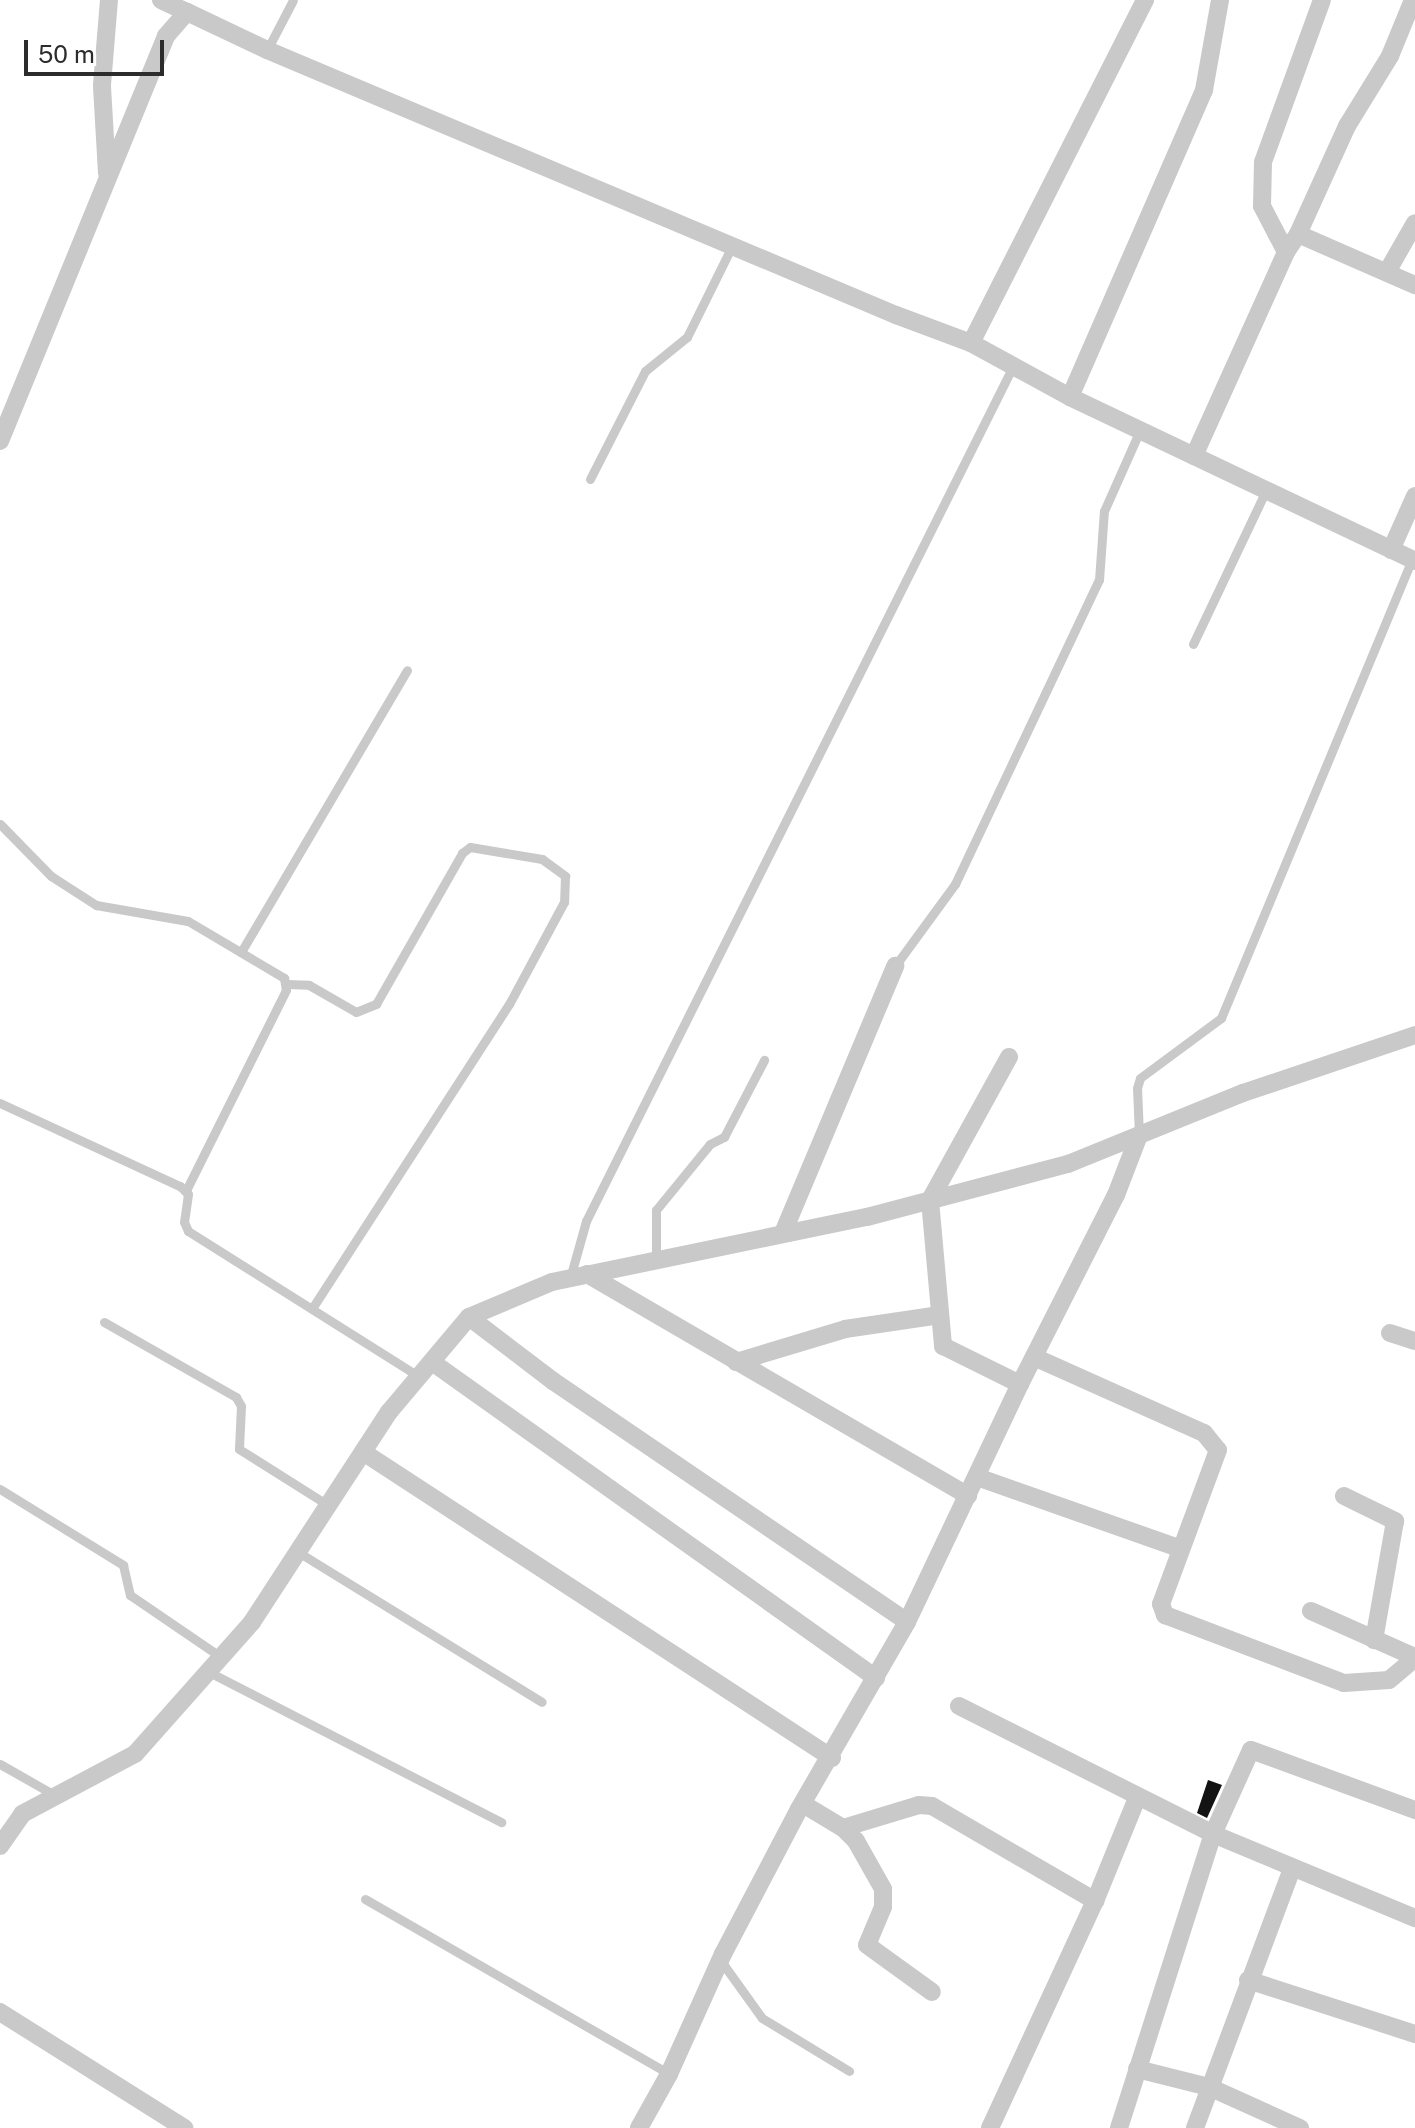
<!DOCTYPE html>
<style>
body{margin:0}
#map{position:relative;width:1415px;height:2128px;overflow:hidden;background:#fff;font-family:"Public Sans",sans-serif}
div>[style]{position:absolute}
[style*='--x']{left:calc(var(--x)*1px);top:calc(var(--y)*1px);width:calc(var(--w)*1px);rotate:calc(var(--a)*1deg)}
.building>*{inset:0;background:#131313}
.lane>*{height:9px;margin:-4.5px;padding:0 4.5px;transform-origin:4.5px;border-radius:4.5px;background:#c9c9c9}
.street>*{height:18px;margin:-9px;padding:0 9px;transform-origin:9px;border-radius:9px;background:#c9c9c9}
span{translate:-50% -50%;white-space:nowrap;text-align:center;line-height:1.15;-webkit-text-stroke:8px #fff;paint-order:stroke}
.scale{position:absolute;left:24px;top:40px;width:140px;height:36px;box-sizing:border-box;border:4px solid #2c2c2c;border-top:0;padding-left:10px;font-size:24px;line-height:28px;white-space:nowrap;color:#2c2c2c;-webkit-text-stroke:6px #fff;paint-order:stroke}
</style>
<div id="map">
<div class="building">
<i style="clip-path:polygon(1208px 1780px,1222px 1785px,1207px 1818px,1197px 1813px)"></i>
</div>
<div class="lane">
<i style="--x:267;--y:50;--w:56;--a:-62.5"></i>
<i style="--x:590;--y:479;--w:121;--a:-63"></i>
<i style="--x:645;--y:371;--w:54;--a:-39"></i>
<i style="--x:687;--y:337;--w:102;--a:-63.7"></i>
<i style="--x:1193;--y:644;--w:170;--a:-64.6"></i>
<i style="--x:0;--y:824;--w:73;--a:45.6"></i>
<i style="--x:51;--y:876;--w:54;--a:32.8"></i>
<i style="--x:96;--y:905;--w:93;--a:9.9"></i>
<i style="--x:188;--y:921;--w:112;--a:30.7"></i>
<i style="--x:284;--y:978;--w:12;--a:81"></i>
<i style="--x:286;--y:990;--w:225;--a:116.5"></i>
<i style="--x:241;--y:952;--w:327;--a:-59.5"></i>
<i style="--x:895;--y:966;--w:102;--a:-53.8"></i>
<i style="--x:955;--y:884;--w:336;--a:-64.7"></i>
<i style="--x:1099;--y:580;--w:69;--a:-85.9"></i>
<i style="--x:1104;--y:511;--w:89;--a:-66"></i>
<i style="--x:286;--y:984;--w:23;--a:2"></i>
<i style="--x:309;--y:985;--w:54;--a:29.9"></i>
<i style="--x:356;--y:1012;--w:22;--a:-22"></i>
<i style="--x:376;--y:1004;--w:174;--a:-60.3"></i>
<i style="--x:462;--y:853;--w:10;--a:-37"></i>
<i style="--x:470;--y:847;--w:73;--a:9.5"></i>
<i style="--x:542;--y:859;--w:29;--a:36"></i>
<i style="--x:565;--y:876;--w:26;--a:92"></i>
<i style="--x:564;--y:902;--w:116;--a:118.3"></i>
<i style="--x:509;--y:1004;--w:363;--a:122.9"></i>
<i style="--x:0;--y:1103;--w:198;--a:24.8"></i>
<i style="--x:180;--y:1186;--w:11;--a:45"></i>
<i style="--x:188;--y:1194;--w:28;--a:98"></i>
<i style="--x:184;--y:1222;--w:10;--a:66"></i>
<i style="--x:188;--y:1231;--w:272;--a:32.2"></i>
<i style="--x:1139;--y:1135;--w:47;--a:-92.4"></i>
<i style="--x:1137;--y:1088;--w:10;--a:-73"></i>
<i style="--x:1140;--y:1078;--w:101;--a:-36.5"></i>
<i style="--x:1221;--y:1018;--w:497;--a:-67.4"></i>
<i style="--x:656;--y:1259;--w:49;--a:-90"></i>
<i style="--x:656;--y:1210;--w:85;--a:-50.7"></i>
<i style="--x:710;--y:1144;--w:16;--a:-27"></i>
<i style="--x:724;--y:1137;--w:87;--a:-62.5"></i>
<i style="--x:570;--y:1278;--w:59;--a:-74.3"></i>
<i style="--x:586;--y:1221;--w:956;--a:-63.46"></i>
<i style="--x:104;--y:1322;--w:152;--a:29.6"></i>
<i style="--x:236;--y:1397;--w:10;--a:61"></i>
<i style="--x:241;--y:1406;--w:43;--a:92.7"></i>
<i style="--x:239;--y:1449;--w:105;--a:32.2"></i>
<i style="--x:0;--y:1489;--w:145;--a:31.7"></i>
<i style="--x:123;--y:1565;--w:31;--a:77"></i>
<i style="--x:130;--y:1595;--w:110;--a:34.3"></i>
<i style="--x:298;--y:1552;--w:286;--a:31.6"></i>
<i style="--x:207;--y:1671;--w:331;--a:27.2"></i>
<i style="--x:0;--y:1764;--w:64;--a:29.7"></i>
<i style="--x:365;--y:1899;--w:351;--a:29.9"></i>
<i style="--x:721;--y:1961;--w:70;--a:54.3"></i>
<i style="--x:762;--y:2018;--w:102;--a:31.3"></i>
</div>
<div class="street">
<i style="--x:161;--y:0;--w:29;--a:25"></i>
<i style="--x:107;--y:173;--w:88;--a:-93.3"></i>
<i style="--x:102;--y:85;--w:85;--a:-85.3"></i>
<i style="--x:1298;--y:234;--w:128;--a:23.6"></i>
<i style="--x:1286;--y:252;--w:52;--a:-117.6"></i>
<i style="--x:1262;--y:206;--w:44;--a:-88.7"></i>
<i style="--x:1263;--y:162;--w:172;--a:-70"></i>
<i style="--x:1387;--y:272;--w:56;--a:-60.3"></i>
<i style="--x:971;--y:343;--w:385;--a:-63.1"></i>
<i style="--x:1070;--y:397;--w:335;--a:-66.4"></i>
<i style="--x:1204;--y:90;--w:91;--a:-79.9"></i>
<i style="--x:0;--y:441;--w:438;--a:-67.7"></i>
<i style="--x:166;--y:36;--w:32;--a:-49"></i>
<i style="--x:187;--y:12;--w:89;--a:25.4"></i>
<i style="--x:267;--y:50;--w:683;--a:22.85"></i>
<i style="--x:896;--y:315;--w:80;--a:20.5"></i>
<i style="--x:971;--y:343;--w:113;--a:28.6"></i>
<i style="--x:1070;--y:397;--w:382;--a:25.4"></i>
<i style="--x:1194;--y:456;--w:224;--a:-65.7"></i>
<i style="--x:1286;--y:252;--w:22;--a:-56"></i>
<i style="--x:1298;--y:234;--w:119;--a:-65.6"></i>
<i style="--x:1347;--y:126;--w:82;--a:-58.4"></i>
<i style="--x:1390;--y:56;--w:61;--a:-67.7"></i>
<i style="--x:1391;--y:550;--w:59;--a:-66"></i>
<i style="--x:1009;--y:1057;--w:163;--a:118.9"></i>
<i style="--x:930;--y:1200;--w:147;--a:84.9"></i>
<i style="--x:943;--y:1346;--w:86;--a:26.3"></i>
<i style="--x:783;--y:1233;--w:290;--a:-67.2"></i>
<i style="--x:587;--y:1274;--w:441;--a:30.2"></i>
<i style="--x:469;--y:1317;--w:106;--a:37.3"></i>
<i style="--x:553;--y:1381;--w:428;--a:34.2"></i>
<i style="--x:1390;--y:1333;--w:26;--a:18"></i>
<i style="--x:1034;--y:1357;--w:186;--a:24.1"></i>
<i style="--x:1204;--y:1433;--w:22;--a:51"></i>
<i style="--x:1218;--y:1450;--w:164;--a:110.3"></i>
<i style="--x:1161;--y:1604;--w:12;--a:70"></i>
<i style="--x:1165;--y:1615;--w:191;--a:20.8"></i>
<i style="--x:1344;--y:1683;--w:45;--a:-3.8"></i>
<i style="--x:1389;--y:1680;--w:34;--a:-40"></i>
<i style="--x:432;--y:1362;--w:545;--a:35.44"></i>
<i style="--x:736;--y:1362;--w:114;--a:-16.8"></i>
<i style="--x:845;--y:1329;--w:96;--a:-8.4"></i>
<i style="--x:363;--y:1452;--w:560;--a:33.12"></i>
<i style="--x:977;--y:1477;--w:216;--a:19.4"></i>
<i style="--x:1344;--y:1496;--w:57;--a:26.1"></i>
<i style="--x:1395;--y:1521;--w:121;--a:100"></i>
<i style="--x:1311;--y:1611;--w:114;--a:23.9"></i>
<i style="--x:959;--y:1706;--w:284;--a:26.7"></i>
<i style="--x:1213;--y:1834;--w:219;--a:22.6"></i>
<i style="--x:803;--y:1804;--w:47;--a:31"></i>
<i style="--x:843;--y:1828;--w:18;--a:45"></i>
<i style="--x:856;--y:1841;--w:55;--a:60.6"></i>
<i style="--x:883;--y:1889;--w:18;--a:90"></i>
<i style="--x:883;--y:1907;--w:41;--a:112.8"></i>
<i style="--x:867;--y:1945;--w:80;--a:35.9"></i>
<i style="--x:843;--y:1828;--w:79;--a:-16.8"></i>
<i style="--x:919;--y:1805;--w:13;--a:4"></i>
<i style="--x:932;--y:1806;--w:189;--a:30.2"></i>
<i style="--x:0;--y:1846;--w:39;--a:-55"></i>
<i style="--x:22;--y:1814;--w:128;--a:-28"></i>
<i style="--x:135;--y:1754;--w:176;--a:-48.4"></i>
<i style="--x:252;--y:1622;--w:251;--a:-56.9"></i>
<i style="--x:389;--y:1412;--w:124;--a:-49.9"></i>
<i style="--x:469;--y:1317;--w:90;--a:-22.9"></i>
<i style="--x:552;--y:1282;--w:322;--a:-11.7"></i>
<i style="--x:867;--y:1217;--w:208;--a:-14.8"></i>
<i style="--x:1068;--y:1164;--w:189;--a:-22.1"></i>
<i style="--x:1243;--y:1093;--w:182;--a:-18.6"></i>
<i style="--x:1248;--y:1980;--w:176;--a:17.9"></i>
<i style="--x:0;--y:2012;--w:218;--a:32.2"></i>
<i style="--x:1137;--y:2069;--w:74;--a:14"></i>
<i style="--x:1209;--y:2087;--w:100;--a:24.3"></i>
<i style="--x:639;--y:2128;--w:62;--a:-60.9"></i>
<i style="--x:669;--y:2074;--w:132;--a:-65.8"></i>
<i style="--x:723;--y:1954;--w:164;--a:-62.3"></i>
<i style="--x:799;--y:1809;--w:216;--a:-60"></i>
<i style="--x:907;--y:1622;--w:263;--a:-64.6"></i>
<i style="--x:1020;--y:1384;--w:212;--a:-63.1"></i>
<i style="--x:1116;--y:1195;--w:64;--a:-69"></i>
<i style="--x:990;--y:2128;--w:250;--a:-65.2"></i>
<i style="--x:1095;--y:1901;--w:111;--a:-67.8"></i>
<i style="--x:1119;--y:2128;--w:309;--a:-72.3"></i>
<i style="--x:1213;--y:1834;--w:92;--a:-65.7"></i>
<i style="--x:1251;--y:1750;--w:175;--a:20.1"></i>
<i style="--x:1195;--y:2128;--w:277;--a:-69.5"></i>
</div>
<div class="scale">50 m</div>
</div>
